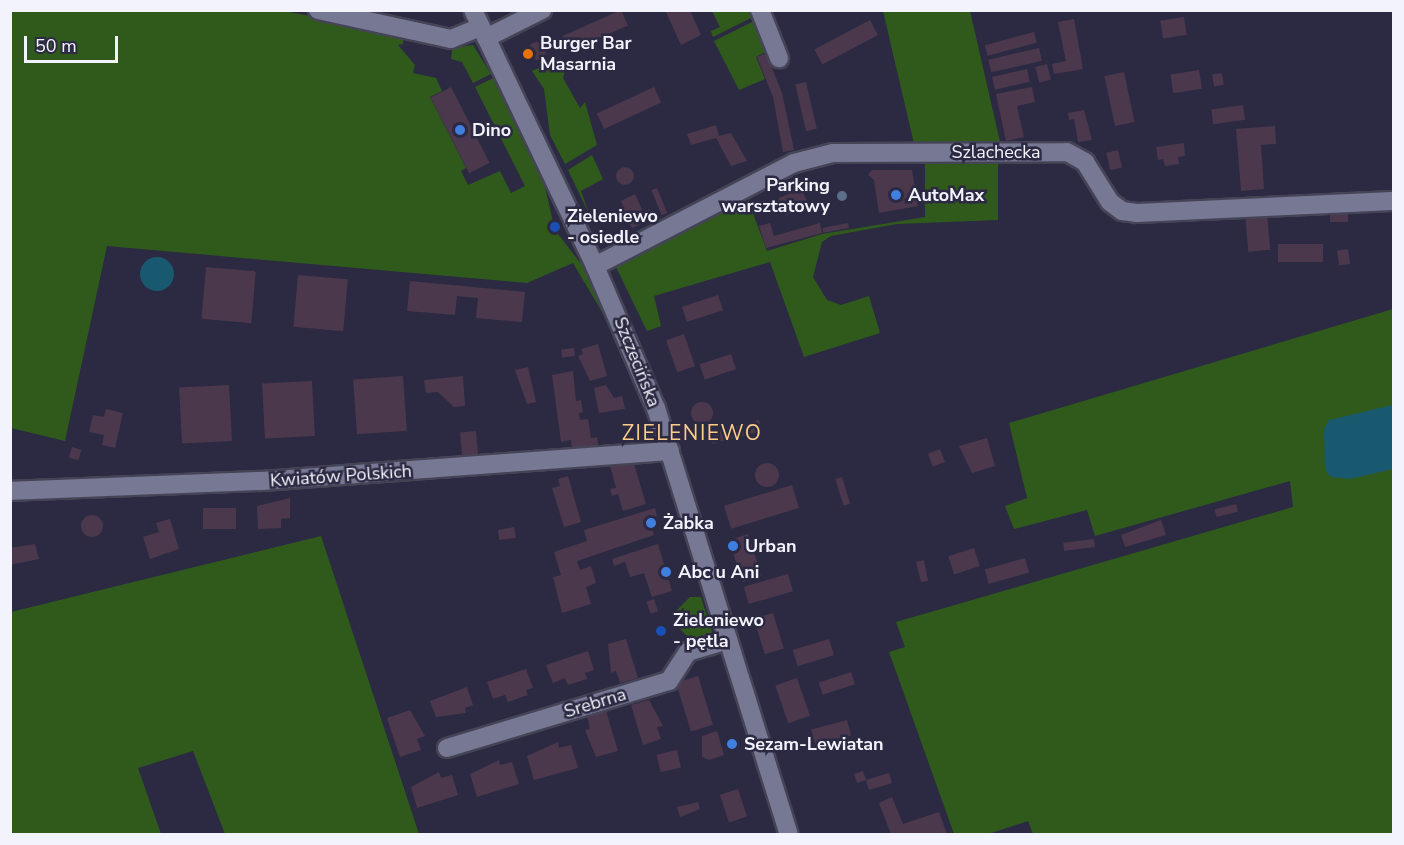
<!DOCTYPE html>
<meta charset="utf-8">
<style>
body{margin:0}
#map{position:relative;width:1404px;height:845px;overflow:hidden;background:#2b2a42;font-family:"Nunito Sans",sans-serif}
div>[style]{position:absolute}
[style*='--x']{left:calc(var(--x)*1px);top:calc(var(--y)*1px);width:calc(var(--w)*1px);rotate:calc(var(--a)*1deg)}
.green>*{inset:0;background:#2f5a1c}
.water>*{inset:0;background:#185970}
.round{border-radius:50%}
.building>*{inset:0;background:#4b384d;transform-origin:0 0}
.roads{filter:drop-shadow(2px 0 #454457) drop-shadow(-2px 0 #454457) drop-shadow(0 2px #454457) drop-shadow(0 -2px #454457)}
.minor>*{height:18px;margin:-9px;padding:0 9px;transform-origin:9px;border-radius:9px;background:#777894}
.dots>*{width:16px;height:16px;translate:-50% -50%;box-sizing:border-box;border:3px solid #2b2a42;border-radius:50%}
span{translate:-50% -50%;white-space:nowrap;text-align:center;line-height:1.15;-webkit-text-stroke:5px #2b2a42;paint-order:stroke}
.poi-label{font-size:18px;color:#f3f3fd;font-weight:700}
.left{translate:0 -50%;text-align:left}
.right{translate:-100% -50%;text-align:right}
.street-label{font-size:18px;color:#f3f3fd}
.quarter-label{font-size:21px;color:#fdcc8a;letter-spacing:1.5px}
.frame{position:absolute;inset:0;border:12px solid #f3f3fd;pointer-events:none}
.scale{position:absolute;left:24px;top:36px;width:94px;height:27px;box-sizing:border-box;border:3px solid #f3f3fd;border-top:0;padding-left:8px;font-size:18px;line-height:21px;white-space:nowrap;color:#f3f3fd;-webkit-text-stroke:4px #2b2a42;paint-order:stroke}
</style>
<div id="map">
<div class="green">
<i style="clip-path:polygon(11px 11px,284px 11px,388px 31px,403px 38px,403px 44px,398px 45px,415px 65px,413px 73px,436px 78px,442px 91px,430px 97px,466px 168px,461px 171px,468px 185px,500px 171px,511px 193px,525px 186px,475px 87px,493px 78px,545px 187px,555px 230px,585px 269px,618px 339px,573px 263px,527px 283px,107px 246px,65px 441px,11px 428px)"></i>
<i style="clip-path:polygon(712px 11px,755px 11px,757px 15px,713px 37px,711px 31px,720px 27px)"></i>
<i style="clip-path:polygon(883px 11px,970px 11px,1001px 146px,915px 148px)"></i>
<i style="clip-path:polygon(756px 20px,767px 51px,756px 57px,765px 79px,739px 90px,714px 41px)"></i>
<i style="clip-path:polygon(419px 43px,452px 48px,473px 45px,491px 74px,473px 83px,462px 62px,451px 59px,452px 50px)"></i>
<i style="clip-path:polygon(561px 58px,566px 68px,563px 78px,580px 108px,585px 102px,597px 145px,565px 164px,550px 135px,544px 89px,532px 71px)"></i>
<i style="clip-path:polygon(592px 155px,603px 179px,581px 191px,590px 216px,568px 170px)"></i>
<i style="clip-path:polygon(998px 159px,998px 220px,897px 224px,831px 236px,822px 242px,813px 277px,827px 300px,841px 305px,869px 296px,880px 333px,804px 357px,770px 262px,654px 296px,661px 326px,647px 331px,614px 263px,729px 204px,748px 200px,767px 251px,822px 234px,925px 217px,925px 160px)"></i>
<i style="clip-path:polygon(1393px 309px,1393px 834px,1033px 834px,1028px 821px,988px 834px,954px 834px,889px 652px,905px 647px,896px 622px,1293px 507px,1290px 481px,1095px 536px,1087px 510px,1014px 529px,1005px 506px,1027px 498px,1009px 423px)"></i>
<i style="clip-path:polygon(321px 536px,419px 834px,225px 834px,193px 751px,138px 768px,161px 834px,11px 834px,11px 612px)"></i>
<i style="clip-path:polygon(690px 597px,701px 597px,713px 635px,710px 637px,691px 640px,676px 625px,677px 610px)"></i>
</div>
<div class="water">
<i class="round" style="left:140px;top:257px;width:34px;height:34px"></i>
<i style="clip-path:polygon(1393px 405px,1393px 469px,1350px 479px,1331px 477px,1325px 470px,1324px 429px,1329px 420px)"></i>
</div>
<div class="building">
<i style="left:621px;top:10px;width:17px;height:64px;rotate:66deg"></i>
<i style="clip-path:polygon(665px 10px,690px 10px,701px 35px,681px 45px)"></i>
<i style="left:1184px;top:17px;width:18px;height:24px;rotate:81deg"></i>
<i style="clip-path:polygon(1074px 19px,1083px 69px,1054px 74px,1052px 64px,1066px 61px,1058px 22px)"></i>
<i style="left:870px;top:20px;width:17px;height:63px;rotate:62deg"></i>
<i style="left:1034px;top:32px;width:11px;height:51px;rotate:75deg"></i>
<i class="round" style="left:528px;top:42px;width:18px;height:18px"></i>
<i style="left:1039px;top:48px;width:13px;height:52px;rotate:77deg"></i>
<i style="clip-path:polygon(766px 53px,782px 93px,794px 150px,783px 152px,773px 97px,757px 57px)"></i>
<i style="left:1047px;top:64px;width:16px;height:12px;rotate:76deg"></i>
<i style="left:1027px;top:69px;width:13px;height:36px;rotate:77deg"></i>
<i style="left:1199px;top:70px;width:19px;height:29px;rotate:81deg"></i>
<i style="left:1124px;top:72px;width:51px;height:20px;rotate:78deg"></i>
<i style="left:1222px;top:73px;width:12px;height:10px;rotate:81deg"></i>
<i style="left:806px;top:82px;width:48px;height:11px;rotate:77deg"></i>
<i style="left:451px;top:87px;width:85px;height:23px;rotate:63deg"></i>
<i style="left:654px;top:87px;width:17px;height:63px;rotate:65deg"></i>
<i style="clip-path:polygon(1032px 87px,1035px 102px,1017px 106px,1024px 137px,1006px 141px,996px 94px)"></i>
<i style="left:1243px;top:105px;width:15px;height:32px;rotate:82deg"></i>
<i style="clip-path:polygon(1084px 110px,1092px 140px,1078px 142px,1074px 119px,1069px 120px,1068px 113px)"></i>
<i style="clip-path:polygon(716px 125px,719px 136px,731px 133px,747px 161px,731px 166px,716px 138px,691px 145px,687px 134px)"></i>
<i style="clip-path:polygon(1275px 126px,1276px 144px,1261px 145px,1264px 189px,1241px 191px,1236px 129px)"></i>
<i style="clip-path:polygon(1184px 143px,1185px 156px,1178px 157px,1179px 164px,1165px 166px,1163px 159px,1158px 160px,1156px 147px)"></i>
<i style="left:1118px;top:150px;width:18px;height:12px;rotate:77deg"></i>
<i class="round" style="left:616px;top:167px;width:18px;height:18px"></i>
<i style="clip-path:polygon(872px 170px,912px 170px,918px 206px,879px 213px,874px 180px,868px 175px)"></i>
<i style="left:657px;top:188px;width:27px;height:6px;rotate:68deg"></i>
<i style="left:801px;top:188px;width:19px;height:25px;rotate:65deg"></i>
<i style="clip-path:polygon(635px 194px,643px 212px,649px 209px,653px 219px,632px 228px,618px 208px,623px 206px,621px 201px)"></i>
<i style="left:1330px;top:211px;width:18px;height:11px"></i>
<i style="left:1267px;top:213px;width:37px;height:22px;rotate:85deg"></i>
<i style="clip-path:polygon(770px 223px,774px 236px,820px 223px,822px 233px,766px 248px,759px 226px)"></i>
<i style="left:848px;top:223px;width:5px;height:26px;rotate:79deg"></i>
<i style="left:1323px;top:244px;width:18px;height:45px;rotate:90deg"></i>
<i style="left:1348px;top:249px;width:15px;height:11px;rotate:82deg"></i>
<i style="left:206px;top:267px;width:50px;height:52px;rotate:5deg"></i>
<i style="left:298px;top:275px;width:50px;height:52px;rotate:5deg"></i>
<i style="clip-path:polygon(410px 281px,525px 292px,522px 322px,476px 318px,478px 298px,457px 296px,455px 315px,407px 311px)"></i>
<i style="left:718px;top:295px;width:16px;height:38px;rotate:72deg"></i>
<i style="left:684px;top:334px;width:34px;height:19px;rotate:71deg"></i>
<i style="clip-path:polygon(598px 344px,607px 376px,590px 381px,578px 356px,583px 354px,581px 349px)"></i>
<i style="left:574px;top:348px;width:8px;height:13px;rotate:83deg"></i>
<i style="left:731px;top:354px;width:16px;height:33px;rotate:72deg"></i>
<i style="clip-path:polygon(528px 367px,536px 402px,527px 404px,515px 370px)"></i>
<i style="clip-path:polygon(573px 371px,576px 401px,581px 400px,583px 412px,579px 413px,580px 420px,588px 419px,591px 438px,597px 437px,599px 449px,572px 452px,571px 440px,561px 442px,552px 375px)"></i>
<i style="left:403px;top:376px;width:55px;height:50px;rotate:86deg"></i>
<i style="clip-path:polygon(463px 376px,465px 406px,454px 407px,438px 392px,426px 393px,424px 380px)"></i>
<i style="left:312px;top:381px;width:55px;height:50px;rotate:87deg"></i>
<i style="left:229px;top:385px;width:56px;height:50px;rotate:87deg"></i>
<i style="clip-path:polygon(606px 385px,614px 398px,622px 396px,625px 409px,599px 413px,594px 388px)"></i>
<i class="round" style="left:691px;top:402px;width:22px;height:22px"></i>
<i style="clip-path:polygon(106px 409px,123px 413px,115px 448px,102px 445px,104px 435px,89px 432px,93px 415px,104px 417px)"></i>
<i style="left:759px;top:420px;width:11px;height:51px;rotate:75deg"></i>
<i style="left:476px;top:431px;width:23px;height:16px;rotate:85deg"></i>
<i style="clip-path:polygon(987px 438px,995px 466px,972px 473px,959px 446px)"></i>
<i style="left:72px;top:447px;width:10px;height:11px;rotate:17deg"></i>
<i style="left:940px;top:449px;width:14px;height:13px;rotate:69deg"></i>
<i class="round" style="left:755px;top:463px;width:24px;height:24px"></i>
<i style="clip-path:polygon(634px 464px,646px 504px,623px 511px,618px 494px,612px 496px,610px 489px,616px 488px,610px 466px)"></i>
<i style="clip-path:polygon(568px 476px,581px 522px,564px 527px,552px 488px,560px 486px,558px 479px)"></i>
<i style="left:842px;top:477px;width:28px;height:7px;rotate:73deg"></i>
<i style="left:792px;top:485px;width:24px;height:71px;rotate:73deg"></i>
<i style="clip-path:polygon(290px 498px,290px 518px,281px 519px,281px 528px,258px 529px,257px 506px)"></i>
<i style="left:1236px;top:504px;width:8px;height:22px;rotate:76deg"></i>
<i style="left:236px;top:508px;width:21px;height:33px;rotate:90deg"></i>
<i style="clip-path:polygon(655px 508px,657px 516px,650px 519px,654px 535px,577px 561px,580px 570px,591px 566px,596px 583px,586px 587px,591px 604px,562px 613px,553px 577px,561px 575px,554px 552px,587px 541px,584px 530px)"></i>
<i class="round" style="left:81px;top:515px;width:22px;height:22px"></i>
<i style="clip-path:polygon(170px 519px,179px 549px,150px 559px,143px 537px,159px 532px,156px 523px)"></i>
<i style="clip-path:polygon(1161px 520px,1166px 535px,1125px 547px,1121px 535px)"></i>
<i style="clip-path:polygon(514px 527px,516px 538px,499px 540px,498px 530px)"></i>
<i style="left:748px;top:534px;width:44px;height:20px;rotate:72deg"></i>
<i style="left:1094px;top:539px;width:8px;height:31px;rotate:83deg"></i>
<i style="clip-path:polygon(35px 544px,39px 559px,10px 565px,10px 548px)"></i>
<i style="clip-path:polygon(658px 544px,672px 591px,652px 597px,644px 573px,630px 577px,625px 562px,614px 566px,612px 559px)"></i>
<i style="left:974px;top:548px;width:19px;height:27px;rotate:72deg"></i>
<i style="left:1025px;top:558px;width:15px;height:42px;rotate:74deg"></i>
<i style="clip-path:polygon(924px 560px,928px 581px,921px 582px,916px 562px)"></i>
<i style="left:788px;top:574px;width:18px;height:46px;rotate:74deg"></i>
<i style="left:654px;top:599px;width:13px;height:8px;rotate:72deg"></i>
<i style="left:773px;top:613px;width:37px;height:20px;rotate:73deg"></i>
<i style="clip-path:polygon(626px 639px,638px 678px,620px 683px,616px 671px,611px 673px,608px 644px)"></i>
<i style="left:829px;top:639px;width:17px;height:38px;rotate:73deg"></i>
<i style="clip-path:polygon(588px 651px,594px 670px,585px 673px,587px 679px,568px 685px,565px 678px,553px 683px,546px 665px)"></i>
<i style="clip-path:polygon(526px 669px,533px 688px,526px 690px,528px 695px,508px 702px,505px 695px,493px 699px,487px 682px)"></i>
<i style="left:851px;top:672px;width:13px;height:34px;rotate:72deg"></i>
<i style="left:698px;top:676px;width:51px;height:23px;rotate:73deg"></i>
<i style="left:797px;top:678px;width:40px;height:23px;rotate:71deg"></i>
<i style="clip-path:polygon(467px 687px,473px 705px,465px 708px,466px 713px,436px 717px,430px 701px)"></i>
<i style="clip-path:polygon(649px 700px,663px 726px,657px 727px,661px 739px,643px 745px,631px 705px)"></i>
<i style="clip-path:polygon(410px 710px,425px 736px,417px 739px,421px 750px,400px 757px,387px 718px)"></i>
<i style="clip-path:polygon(606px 711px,618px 751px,596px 757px,585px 730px,590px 729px,587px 716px)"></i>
<i style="left:847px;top:720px;width:16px;height:37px;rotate:75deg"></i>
<i style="clip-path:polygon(717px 731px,724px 755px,709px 760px,702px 757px,702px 736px)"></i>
<i style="clip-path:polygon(558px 742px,559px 748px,571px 745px,578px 768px,534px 780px,527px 756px)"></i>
<i style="left:677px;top:750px;width:18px;height:21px;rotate:77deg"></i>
<i style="clip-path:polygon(499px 760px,500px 765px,512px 762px,519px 784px,477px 797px,470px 774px)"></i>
<i style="clip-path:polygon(863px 771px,866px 780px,889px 773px,892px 783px,869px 790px,866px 780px,857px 783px,854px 774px)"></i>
<i style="clip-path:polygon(439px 772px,441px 778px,452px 775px,458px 795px,417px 808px,411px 787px)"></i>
<i style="left:738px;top:789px;width:29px;height:19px;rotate:72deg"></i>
<i style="clip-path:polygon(892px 797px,903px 824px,939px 812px,947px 834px,891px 834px,879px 803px)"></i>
<i style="clip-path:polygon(698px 802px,700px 809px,680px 817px,677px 807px)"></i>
</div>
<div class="roads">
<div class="minor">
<i style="--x:318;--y:10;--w:136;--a:12.3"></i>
<i style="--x:451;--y:39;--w:32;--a:-22"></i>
<i style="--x:473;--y:10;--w:284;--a:64.5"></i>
<i style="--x:595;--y:266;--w:155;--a:66.8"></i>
<i style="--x:656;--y:408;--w:446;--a:72.7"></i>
<i style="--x:760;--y:10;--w:52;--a:68.4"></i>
<i style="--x:486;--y:38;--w:63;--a:-26.6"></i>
<i style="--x:595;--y:266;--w:224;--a:-27.4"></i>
<i style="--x:794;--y:163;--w:40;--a:-14.4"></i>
<i style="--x:833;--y:153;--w:234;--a:-0.2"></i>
<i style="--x:1067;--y:152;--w:21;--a:29"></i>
<i style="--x:1085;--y:162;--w:47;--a:58"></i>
<i style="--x:1110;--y:202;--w:15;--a:37"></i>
<i style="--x:1122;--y:211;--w:14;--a:8"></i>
<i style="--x:1136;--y:213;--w:258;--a:-2.7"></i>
<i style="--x:10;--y:491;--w:251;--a:-2.3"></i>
<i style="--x:261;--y:481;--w:410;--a:-4.2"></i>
<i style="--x:447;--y:748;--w:232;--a:-16.8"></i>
<i style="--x:669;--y:681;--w:35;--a:-57"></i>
<i style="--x:688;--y:652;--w:42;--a:-16.7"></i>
</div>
</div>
<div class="dots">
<i style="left:528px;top:54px;background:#e8710a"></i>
<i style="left:460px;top:130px;background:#3f7fe0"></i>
<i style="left:896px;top:195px;background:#3f7fe0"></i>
<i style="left:842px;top:196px;background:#5c6f8a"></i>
<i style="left:555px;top:227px;background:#1a4fb4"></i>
<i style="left:651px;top:523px;background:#3f7fe0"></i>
<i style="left:733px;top:546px;background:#3f7fe0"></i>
<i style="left:666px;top:572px;background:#3f7fe0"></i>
<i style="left:661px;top:631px;background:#1a4fb4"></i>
<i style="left:732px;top:744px;background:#3f7fe0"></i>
</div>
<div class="poi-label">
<span class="left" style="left:540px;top:54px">Burger Bar<br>Masarnia</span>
<span class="left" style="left:472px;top:130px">Dino</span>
<span class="right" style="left:830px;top:196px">Parking<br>warsztatowy</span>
<span class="left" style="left:908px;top:195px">AutoMax</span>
<span class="left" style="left:567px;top:227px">Zieleniewo<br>- osiedle</span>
<span class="left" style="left:663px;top:523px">Żabka</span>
<span class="left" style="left:745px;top:546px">Urban</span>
<span class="left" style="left:678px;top:572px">Abc u Ani</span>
<span class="left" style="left:673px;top:631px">Zieleniewo<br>- pętla</span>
<span class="left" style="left:744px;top:744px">Sezam-Lewiatan</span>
</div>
<div class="street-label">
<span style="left:996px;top:152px">Szlachecka</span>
<span style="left:637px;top:362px;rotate:68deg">Szczecińska</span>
<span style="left:341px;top:476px;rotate:-4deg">Kwiatów Polskich</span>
<span style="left:595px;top:703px;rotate:-17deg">Srebrna</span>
</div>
<div class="quarter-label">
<span style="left:692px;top:433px">ZIELENIEWO</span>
</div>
<div class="frame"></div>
<div class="scale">50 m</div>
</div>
